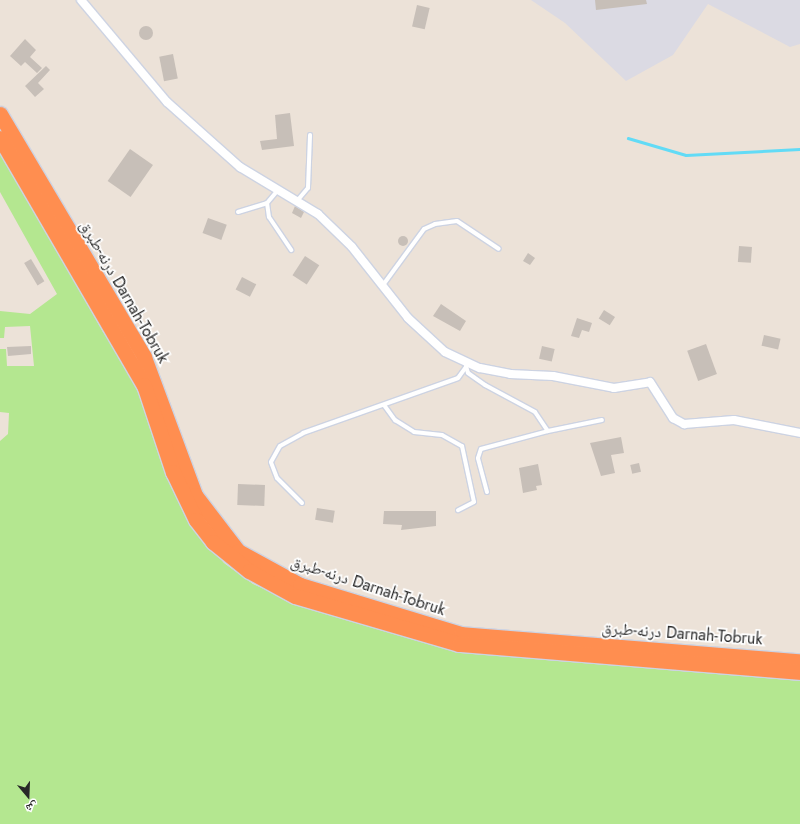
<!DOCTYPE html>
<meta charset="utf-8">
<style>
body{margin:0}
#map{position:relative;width:800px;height:824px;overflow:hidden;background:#ece2d8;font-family:Jost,"Noto Naskh Arabic",sans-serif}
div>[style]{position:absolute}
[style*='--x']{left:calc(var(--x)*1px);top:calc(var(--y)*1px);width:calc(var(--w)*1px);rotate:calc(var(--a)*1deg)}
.industrial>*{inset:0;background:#dbdae3}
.green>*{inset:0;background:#b4e790}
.stream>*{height:2.5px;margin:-1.25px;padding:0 1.25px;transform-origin:1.25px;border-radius:1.25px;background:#62dbf6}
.building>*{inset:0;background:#c7bfb8;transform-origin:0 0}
.round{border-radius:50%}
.roads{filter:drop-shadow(1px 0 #cdd3e2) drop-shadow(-1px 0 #cdd3e2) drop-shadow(0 1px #cdd3e2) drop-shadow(0 -1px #cdd3e2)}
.lane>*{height:4px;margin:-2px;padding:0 2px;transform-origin:2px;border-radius:2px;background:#fff}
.street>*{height:8px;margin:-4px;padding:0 4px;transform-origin:4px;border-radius:4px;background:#fff}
.highway>*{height:15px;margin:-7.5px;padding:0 7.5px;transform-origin:7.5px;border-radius:7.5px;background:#ff8e50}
span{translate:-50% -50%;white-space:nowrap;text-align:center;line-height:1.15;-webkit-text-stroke:3.5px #fff;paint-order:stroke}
.street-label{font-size:16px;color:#282828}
.north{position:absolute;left:8px;top:776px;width:40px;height:40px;-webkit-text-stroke:3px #fff;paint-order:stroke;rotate:161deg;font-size:11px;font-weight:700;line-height:16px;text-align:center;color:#282828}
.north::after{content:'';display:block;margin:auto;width:14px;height:18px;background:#282828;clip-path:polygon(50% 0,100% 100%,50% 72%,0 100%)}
</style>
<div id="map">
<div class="industrial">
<i style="clip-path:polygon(531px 0,800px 0,800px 44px,790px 47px,708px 4px,673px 55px,626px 81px,565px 23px)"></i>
</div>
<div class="green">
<i style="clip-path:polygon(0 150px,103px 332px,129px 366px,198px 532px,224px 563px,253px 584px,283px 597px,423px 637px,800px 675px,800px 824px,0 824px,0 441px,8px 434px,9px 413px,0 412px,0 349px,6px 349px,7px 366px,34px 366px,30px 326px,5px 327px,4px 338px,0 338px,0 311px,30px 314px,57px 294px,0 192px)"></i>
</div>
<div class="stream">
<i style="--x:628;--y:138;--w:60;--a:16.3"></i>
<i style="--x:686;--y:155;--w:114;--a:-3"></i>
</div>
<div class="building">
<i style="clip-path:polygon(595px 0,646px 0,647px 4px,596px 10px)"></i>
<i style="left:417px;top:5px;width:13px;height:22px;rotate:13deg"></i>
<i class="round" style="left:139px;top:26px;width:14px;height:14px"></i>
<i style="clip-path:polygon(25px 39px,36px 50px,30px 57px,42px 68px,37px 73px,25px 62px,21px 66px,10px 56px)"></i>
<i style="left:173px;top:54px;width:25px;height:14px;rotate:79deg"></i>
<i style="clip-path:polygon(46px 66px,50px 70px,38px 83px,44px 89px,35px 97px,25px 86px)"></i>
<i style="clip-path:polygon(290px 113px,294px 146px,262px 150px,260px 141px,277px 139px,275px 115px)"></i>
<i style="left:130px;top:149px;width:28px;height:39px;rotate:35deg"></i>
<i style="clip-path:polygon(295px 206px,304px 212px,301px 218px,292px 213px)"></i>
<i style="left:208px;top:218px;width:20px;height:16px;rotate:20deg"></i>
<i class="round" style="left:398px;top:236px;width:10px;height:10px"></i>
<i style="left:739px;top:246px;width:13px;height:16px;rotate:4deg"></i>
<i style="clip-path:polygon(528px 253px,535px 258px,530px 265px,523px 261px)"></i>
<i style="left:305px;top:256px;width:17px;height:23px;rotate:33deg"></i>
<i style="left:31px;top:259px;width:26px;height:8px;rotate:59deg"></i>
<i style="left:242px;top:277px;width:16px;height:14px;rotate:27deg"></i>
<i style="clip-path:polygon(441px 304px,466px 321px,460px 331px,433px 316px)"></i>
<i style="left:604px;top:310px;width:13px;height:10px;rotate:32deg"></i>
<i style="clip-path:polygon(577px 318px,592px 323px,589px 332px,582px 330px,579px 338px,571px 336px)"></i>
<i style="left:764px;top:335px;width:17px;height:11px;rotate:13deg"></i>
<i style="left:706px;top:344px;width:32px;height:20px;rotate:70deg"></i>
<i style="clip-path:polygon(31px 346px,31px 354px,8px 356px,7px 347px)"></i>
<i style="left:542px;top:346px;width:13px;height:13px;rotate:13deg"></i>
<i style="clip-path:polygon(621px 437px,624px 453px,611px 455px,615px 473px,601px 476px,590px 443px)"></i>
<i style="left:639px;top:463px;width:9px;height:9px;rotate:77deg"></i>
<i style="clip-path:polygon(538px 464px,542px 485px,536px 486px,537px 490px,523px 493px,519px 468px)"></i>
<i style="left:238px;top:484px;width:27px;height:21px;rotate:2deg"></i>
<i style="left:317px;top:508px;width:18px;height:12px;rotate:9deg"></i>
<i style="clip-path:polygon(384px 511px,436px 511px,436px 526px,401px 530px,402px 525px,383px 524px)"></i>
</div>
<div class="roads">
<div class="lane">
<i style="--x:278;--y:190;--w:17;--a:130"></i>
<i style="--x:267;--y:203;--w:14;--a:82"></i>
<i style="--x:269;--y:217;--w:40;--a:56"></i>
<i style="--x:297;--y:201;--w:17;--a:-50"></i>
<i style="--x:308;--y:188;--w:53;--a:-87.8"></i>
<i style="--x:238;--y:212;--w:30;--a:-17"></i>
<i style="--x:383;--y:285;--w:69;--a:-53.8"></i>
<i style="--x:424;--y:229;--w:12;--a:-24"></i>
<i style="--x:435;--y:224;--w:22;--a:-8"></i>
<i style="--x:457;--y:221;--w:50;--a:33.7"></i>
<i style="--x:466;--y:366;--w:7;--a:74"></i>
<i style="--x:468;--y:373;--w:21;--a:35"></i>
<i style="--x:485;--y:385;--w:57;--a:28.4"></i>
<i style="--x:535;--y:412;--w:23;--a:56"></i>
<i style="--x:548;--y:431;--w:55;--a:-11.5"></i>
<i style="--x:384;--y:405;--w:19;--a:54"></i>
<i style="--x:395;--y:420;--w:22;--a:32"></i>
<i style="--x:414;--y:432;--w:28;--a:6"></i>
<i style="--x:442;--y:435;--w:23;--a:29"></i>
<i style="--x:462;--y:446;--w:57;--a:77.9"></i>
<i style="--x:474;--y:502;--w:18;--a:153"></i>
<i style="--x:487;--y:492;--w:35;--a:-105"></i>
<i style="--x:478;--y:458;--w:9;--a:-72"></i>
<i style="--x:481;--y:449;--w:69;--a:-15"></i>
<i style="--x:302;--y:503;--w:35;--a:-135"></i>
<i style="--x:277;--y:478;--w:17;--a:-111"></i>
<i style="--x:271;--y:462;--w:18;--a:-61"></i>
<i style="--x:280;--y:446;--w:26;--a:-29"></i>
<i style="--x:303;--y:433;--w:164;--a:-19.5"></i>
<i style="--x:458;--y:378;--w:14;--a:-54"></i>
</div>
<div class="street">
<i style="--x:81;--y:0;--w:133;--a:49.9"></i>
<i style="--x:167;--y:102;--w:98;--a:41.7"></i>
<i style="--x:240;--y:167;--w:91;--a:31.1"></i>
<i style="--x:318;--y:214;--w:47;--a:44.1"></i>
<i style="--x:352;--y:247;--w:90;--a:51.7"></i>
<i style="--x:408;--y:318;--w:50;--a:42.6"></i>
<i style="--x:445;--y:352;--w:38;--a:25"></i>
<i style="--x:480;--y:368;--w:31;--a:11"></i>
<i style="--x:510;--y:374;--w:43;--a:2.7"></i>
<i style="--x:553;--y:376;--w:62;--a:11.1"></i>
<i style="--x:614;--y:388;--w:36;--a:-9"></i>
<i style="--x:650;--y:382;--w:43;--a:57.4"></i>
<i style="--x:673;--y:418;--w:13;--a:29"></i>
<i style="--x:684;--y:424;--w:50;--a:-4.6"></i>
<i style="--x:734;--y:420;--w:67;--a:11.1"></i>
</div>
<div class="highway">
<i style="--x:0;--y:114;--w:282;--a:59.3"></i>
<i style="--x:144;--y:357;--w:147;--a:69.7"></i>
<i style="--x:195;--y:495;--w:71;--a:52.5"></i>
<i style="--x:238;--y:551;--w:71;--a:28.7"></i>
<i style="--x:300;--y:585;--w:168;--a:16.9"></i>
<i style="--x:461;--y:634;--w:340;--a:4.6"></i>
<i style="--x:0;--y:138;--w:286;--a:59.8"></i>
<i style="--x:144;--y:385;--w:92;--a:71.6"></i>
<i style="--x:173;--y:472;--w:53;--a:64.4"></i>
<i style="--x:196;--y:520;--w:28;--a:52"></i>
<i style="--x:213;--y:542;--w:46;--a:38.9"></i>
<i style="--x:249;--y:571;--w:52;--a:28.5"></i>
<i style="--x:295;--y:596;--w:171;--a:16.3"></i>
<i style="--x:459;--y:644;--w:342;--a:4.7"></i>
</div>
</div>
<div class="street-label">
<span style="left:124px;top:292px;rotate:60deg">درنه-طبرق Darnah-Tobruk</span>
<span style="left:368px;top:586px;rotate:18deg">درنه-طبرق Darnah-Tobruk</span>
<span style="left:682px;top:634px;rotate:4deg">درنه-طبرق Darnah-Tobruk</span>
</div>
<div class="north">ش</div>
</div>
